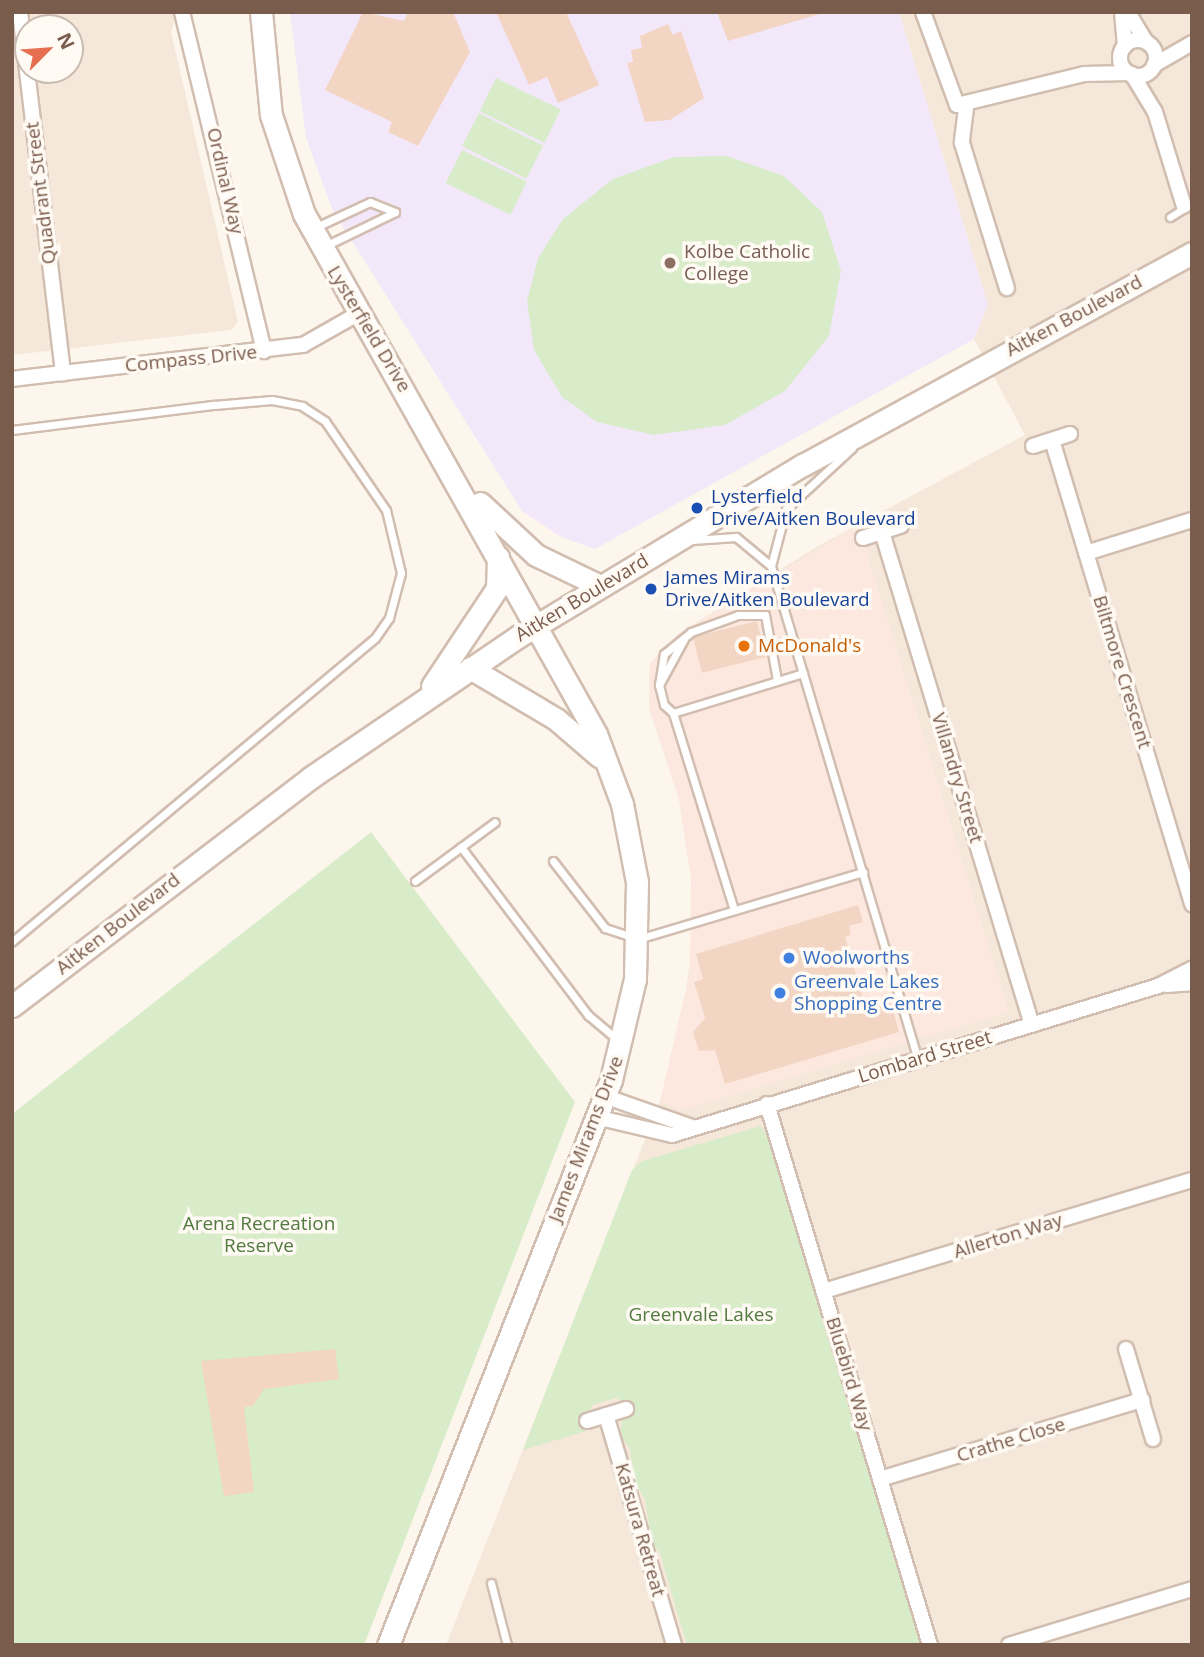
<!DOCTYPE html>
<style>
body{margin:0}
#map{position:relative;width:1204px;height:1657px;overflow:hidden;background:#fdf6ec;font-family:"Open Sans",sans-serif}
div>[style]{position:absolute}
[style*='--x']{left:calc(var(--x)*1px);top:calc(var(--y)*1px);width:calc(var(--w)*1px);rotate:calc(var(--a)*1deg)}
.residential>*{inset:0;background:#f5e8da}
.commercial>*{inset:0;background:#fde8e0}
.education>*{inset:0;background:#f3e8fa}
.green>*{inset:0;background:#d8ecc9;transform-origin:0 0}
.building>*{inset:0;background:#f3d5c3;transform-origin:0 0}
.roads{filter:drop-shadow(2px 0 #d1beb0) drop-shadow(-2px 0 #d1beb0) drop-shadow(0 2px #d1beb0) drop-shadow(0 -2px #d1beb0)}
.lane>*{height:7px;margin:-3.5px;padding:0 3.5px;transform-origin:3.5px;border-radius:3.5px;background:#fff}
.street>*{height:14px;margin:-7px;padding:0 7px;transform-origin:7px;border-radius:7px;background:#fff}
.street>.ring{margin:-7px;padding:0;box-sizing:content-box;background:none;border:14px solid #fff;border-radius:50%}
.secondary>*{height:21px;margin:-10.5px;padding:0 10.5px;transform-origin:10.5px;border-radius:10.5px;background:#fff}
.dots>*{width:19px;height:19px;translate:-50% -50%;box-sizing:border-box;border:4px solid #fffaf3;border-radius:50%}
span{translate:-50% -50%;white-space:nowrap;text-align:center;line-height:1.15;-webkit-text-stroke:7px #fffaf3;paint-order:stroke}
.street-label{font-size:19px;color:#7a5c4d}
.education-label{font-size:19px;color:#785e54}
.left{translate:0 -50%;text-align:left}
.transit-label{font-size:19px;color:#164399}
.food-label{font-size:19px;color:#c56008}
.shop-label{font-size:19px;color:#366cbe}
.park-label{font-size:19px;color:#537a41}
.frame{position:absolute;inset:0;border:14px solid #7a5c4d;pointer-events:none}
.north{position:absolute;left:14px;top:14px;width:70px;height:70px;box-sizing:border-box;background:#fffaf3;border:2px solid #cabbb1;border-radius:50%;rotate:65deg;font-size:19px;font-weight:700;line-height:28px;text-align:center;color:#7a5c4d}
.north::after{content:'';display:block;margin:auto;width:24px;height:32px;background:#e76f51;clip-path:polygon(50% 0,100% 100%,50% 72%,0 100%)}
</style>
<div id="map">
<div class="residential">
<i style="clip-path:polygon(evenodd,12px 12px,178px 12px,171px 32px,238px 322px,231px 330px,12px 355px,12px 12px,28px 28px,70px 28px,70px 70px,28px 70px,28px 28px)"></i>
<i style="clip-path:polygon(899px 12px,1192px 12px,1192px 1645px,446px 1645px,660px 1101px,680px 1031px,692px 948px,691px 877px,679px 799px,649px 708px,650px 663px,678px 634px,818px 546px,1025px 435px,974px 339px,988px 305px)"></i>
</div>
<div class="commercial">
<i style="clip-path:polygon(858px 525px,1009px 1012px,682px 1110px,660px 1101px,690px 972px,691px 877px,679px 799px,649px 708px,650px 663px,678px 634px)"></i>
</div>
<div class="education">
<i style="clip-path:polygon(899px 12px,988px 305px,974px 339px,595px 549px,561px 537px,522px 511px,333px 211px,306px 138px,290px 13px)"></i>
</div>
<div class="green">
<i style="left:496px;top:78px;width:72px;height:37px;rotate:26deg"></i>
<i style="left:479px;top:113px;width:72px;height:37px;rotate:27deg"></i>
<i style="left:462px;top:150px;width:72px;height:37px;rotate:26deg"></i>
<i style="clip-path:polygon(727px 156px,784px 176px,822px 212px,841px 271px,829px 336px,785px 391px,725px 425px,654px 435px,597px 422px,562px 397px,534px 350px,527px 301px,538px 258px,563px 219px,613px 179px,674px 157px)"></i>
<i style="clip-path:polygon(371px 832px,575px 1102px,364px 1645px,12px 1645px,12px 1114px)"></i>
<i style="clip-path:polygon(761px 1126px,768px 1137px,921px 1645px,687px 1645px,659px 1550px,652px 1545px,645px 1499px,634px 1482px,630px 1449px,620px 1435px,624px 1403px,616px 1398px,592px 1405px,586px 1431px,523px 1450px,632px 1170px,642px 1161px)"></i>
</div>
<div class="building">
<i style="clip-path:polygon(363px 12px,404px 21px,408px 12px,453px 12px,470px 52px,418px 146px,388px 132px,392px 122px,325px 90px)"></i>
<i style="clip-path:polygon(496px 12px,566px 12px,599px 85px,558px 103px,547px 77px,529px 85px)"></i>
<i style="clip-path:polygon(717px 12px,822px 12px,823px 13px,728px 41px)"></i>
<i style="clip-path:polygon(668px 24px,673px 35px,681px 31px,704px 98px,670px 120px,645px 122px,627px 63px,633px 62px,631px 50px,642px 48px,640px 36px)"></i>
<i style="left:757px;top:621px;width:37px;height:66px;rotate:76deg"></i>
<i style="clip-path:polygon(858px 905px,863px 922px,849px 926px,851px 935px,845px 937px,867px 1011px,891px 1003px,899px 1032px,725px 1084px,715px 1050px,699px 1051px,693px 1032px,705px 1018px,694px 982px,703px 979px,696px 954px)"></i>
<i style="clip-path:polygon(335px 1349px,339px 1379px,264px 1389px,253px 1406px,244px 1407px,254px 1492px,224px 1496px,201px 1361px)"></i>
</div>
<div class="roads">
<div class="lane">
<i style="--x:1170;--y:217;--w:26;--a:-32"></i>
<i style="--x:314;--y:228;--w:62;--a:-24.9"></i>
<i style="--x:370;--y:202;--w:27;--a:22"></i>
<i style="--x:323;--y:247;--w:80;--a:-25.9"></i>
<i style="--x:12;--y:430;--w:204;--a:-7.1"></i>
<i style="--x:214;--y:405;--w:58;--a:-4.9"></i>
<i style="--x:272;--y:400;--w:31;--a:11"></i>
<i style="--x:302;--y:406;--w:27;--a:33"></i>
<i style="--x:325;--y:421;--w:108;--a:55.6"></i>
<i style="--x:386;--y:510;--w:65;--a:76.6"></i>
<i style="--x:401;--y:573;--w:47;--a:104.9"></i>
<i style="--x:389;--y:618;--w:24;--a:125"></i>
<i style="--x:375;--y:638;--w:473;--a:140.1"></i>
<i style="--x:852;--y:448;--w:90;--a:137.3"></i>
<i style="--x:786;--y:509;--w:59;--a:104.7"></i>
<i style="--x:771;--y:566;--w:515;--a:73.43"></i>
<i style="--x:692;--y:540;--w:44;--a:-3.9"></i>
<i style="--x:736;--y:537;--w:45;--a:39.6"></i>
<i style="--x:659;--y:685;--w:52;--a:-61.5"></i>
<i style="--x:673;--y:713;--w:12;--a:-138"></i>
<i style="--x:664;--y:705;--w:21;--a:-104"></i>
<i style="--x:659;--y:685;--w:31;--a:-81"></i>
<i style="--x:664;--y:654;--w:35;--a:-39"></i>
<i style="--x:691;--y:632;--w:50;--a:-19.9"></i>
<i style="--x:738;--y:615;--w:27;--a:0"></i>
<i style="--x:765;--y:615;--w:66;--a:79.5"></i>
<i style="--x:461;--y:847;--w:211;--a:52.9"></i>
<i style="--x:588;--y:1015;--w:39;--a:40"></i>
<i style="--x:553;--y:861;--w:85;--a:52.2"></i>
<i style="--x:605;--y:928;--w:35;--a:18"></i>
<i style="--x:638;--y:939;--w:235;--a:-16.6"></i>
<i style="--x:415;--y:881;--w:99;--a:-36.4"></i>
<i style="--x:734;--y:910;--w:206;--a:-107.2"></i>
<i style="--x:673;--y:713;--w:136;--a:-17.1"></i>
<i style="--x:491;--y:1583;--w:64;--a:75.5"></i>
</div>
<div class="street">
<i style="--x:20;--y:12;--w:364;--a:83.2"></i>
<i style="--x:182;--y:12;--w:349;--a:76.4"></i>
<i style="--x:923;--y:12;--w:99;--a:69.9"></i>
<i style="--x:957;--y:105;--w:131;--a:-13.7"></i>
<i style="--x:1084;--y:74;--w:45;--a:-1.3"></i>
<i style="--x:1122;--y:12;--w:34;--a:85"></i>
<i style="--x:1128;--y:12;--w:35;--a:59"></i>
<i class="ring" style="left:1120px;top:40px;width:22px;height:22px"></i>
<i style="--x:1154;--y:65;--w:44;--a:-30.1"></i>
<i style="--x:1132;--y:74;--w:44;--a:58.8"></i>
<i style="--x:1155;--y:112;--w:98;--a:72.9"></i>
<i style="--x:966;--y:108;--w:35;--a:97"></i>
<i style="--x:962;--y:143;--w:152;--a:72.8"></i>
<i style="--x:12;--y:379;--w:293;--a:-6.7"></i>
<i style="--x:303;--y:345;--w:67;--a:-29.6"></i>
<i style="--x:1052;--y:440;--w:485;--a:73.2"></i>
<i style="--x:1033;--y:446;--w:39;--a:-18"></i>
<i style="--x:882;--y:532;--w:515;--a:73.08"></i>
<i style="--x:863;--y:538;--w:40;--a:-18"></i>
<i style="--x:1086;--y:553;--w:111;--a:-17.3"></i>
<i style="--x:1166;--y:985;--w:26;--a:-4"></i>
<i style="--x:604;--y:1096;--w:93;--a:19.4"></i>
<i style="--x:767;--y:1104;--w:565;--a:73.23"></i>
<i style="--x:596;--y:1117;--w:78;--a:13.3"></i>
<i style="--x:672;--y:1135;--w:508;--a:-17.04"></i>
<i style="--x:1158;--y:986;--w:38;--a:-27"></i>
<i style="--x:824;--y:1291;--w:384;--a:-16.8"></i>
<i style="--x:1126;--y:1349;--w:94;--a:73.3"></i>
<i style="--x:606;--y:1415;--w:240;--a:73.5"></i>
<i style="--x:587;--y:1421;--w:41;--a:-17.1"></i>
<i style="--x:880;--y:1479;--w:274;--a:-16.8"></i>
<i style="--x:1009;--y:1645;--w:191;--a:-17"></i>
</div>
<div class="secondary">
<i style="--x:261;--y:12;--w:103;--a:84.5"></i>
<i style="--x:271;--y:115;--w:104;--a:71.6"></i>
<i style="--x:304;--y:214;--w:596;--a:60.68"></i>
<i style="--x:596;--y:734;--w:75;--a:69.6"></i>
<i style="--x:622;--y:804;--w:79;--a:79.1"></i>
<i style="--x:637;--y:882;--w:97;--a:91.2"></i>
<i style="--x:635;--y:979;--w:104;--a:103.4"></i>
<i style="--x:611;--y:1080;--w:607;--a:111.54"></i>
<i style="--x:480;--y:503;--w:76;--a:42.9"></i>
<i style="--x:536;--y:555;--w:71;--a:25.8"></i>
<i style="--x:470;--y:668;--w:100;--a:30.7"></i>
<i style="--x:556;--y:719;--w:57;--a:40.7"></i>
<i style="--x:432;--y:686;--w:118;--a:-56.4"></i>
<i style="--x:497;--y:588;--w:31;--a:-88"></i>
<i style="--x:12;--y:1006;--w:375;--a:-37.4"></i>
<i style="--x:310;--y:778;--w:253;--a:-34.2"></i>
<i style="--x:519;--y:636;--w:332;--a:-31.1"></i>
<i style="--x:803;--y:465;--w:443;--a:-28.6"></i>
</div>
</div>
<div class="dots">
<i style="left:670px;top:263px;background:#8d6e63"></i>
<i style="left:697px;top:508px;background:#1a4fb4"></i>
<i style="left:651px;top:589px;background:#1a4fb4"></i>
<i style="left:744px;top:646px;background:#e8710a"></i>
<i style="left:789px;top:958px;background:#3f7fe0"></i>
<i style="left:780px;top:993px;background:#3f7fe0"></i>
</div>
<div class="street-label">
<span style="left:225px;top:181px;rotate:77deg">Ordinal Way</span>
<span style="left:41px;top:193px;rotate:-97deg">Quadrant Street</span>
<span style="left:1074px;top:316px;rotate:-28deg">Aitken Boulevard</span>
<span style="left:369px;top:329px;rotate:59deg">Lysterfield Drive</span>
<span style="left:191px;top:359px;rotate:-6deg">Compass Drive</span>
<span style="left:582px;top:598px;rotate:-31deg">Aitken Boulevard</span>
<span style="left:1122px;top:672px;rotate:73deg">Biltmore Crescent</span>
<span style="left:957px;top:778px;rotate:73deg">Villandry Street</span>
<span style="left:118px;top:924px;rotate:-38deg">Aitken Boulevard</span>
<span style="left:925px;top:1057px;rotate:-17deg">Lombard Street</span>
<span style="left:586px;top:1139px;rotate:-69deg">James Mirams Drive</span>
<span style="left:1008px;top:1236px;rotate:-17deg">Allerton Way</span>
<span style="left:849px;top:1374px;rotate:73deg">Bluebird Way</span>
<span style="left:1011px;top:1440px;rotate:-17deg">Crathe Close</span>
<span style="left:640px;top:1530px;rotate:74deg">Katsura Retreat</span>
</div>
<div class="education-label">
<span class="left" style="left:684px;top:263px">Kolbe Catholic<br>College</span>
</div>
<div class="transit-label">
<span class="left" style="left:711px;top:508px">Lysterfield<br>Drive/Aitken Boulevard</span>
<span class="left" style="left:665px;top:589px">James Mirams<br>Drive/Aitken Boulevard</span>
</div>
<div class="food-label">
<span class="left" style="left:758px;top:646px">McDonald's</span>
</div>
<div class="shop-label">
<span class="left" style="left:803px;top:958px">Woolworths</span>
<span class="left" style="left:794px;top:993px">Greenvale Lakes<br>Shopping Centre</span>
</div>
<div class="park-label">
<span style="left:259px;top:1235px">Arena Recreation<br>Reserve</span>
<span style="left:701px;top:1315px">Greenvale Lakes</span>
</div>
<div class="frame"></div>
<div class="north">N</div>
</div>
